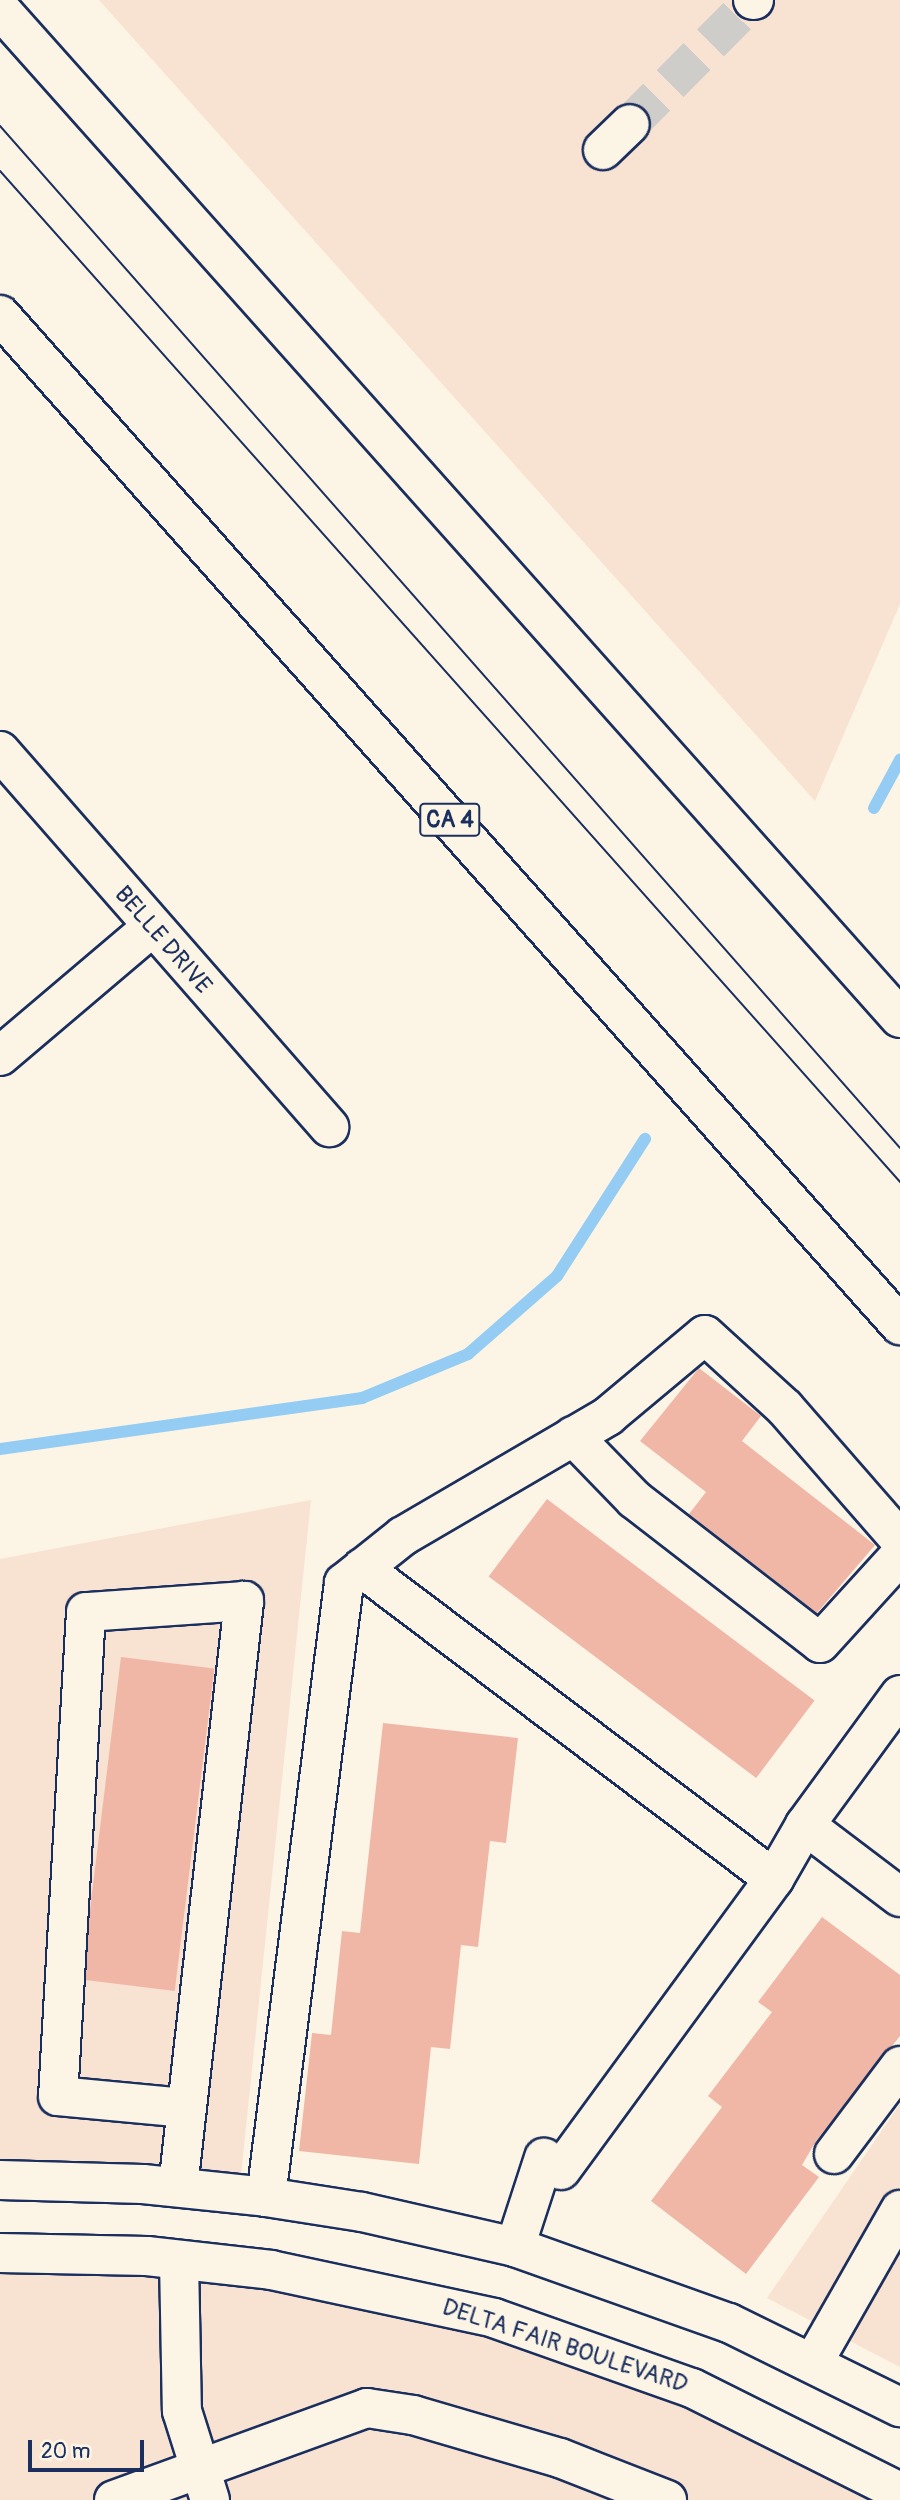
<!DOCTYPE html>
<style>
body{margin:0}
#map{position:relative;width:900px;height:2500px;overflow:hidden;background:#fcf5e5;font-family:Pangolin,sans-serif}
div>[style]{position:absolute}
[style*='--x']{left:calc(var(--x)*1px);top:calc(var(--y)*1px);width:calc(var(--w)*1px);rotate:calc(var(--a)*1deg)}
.built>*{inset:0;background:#f8e2d2}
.stream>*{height:12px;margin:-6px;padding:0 6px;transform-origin:6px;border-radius:6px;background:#94ccf3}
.building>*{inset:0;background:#f0b7a7;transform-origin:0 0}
.minor-tunnel>*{height:38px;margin-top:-19px;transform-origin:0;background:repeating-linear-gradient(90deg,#cfcdca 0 38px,transparent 0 57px)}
.roads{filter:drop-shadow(2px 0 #1b2f5e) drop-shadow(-2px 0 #1b2f5e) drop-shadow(0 2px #1b2f5e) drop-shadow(0 -2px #1b2f5e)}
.minor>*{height:38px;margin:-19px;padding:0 19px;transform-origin:19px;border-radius:19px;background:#fcf5e5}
.major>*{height:38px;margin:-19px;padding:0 19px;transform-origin:19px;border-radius:19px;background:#fcf5e5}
.highway>*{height:38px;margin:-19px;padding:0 19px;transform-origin:19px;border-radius:19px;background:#fcf5e5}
.tram>*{height:2px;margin:-1px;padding:0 1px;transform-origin:1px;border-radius:1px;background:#1b2f5e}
span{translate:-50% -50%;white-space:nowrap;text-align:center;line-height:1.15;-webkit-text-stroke:5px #fcf5e5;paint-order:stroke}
.shield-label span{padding:2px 5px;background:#fcf5e5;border:2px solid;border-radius:5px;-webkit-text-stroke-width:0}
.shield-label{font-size:23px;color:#1b2f5e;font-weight:700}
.street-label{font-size:24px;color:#1b2f5e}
.scale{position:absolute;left:28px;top:2440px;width:116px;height:32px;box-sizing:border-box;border:4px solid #1b2f5e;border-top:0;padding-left:9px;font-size:21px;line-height:24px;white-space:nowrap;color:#1b2f5e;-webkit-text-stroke:5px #fcf5e5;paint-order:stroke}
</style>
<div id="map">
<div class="built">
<i style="clip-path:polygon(99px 0,900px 0,900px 604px,815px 801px)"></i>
<i style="clip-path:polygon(311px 1500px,240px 2185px,0 2172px,0 1559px)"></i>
<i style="clip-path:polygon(900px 2104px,900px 2367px,767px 2298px)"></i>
<i style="clip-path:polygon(0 2253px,494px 2318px,900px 2500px,0 2500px)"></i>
</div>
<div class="stream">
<i style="--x:874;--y:808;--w:55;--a:-61.6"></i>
<i style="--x:0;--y:1449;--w:366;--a:-8"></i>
<i style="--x:362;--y:1398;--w:115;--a:-22.5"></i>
<i style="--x:468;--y:1354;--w:118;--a:-41.2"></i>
<i style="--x:557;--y:1276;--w:163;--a:-57.3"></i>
</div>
<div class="building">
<i style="clip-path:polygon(699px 1368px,761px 1416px,742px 1441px,875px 1545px,817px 1613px,689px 1514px,706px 1492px,640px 1441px)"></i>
<i style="left:547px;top:1499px;width:335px;height:97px;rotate:37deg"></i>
<i style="left:121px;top:1657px;width:94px;height:325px;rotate:7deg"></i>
<i style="clip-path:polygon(383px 1723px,518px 1738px,506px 1843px,490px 1841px,478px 1947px,461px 1945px,450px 2049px,431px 2047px,419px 2164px,299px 2151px,312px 2033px,331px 2035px,342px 1931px,360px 1933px)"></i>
<i style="clip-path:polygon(822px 1917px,900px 1975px,900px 2036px,816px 2141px,802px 2165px,819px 2177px,746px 2274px,651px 2201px,722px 2107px,708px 2096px,772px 2012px,758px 2002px)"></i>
</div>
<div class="minor-tunnel">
<i style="--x:630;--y:124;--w:175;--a:-45.2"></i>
</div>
<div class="roads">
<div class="minor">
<i style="--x:753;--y:0;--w:1;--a:0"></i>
<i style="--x:603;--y:150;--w:37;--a:-44"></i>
<i style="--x:0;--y:751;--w:500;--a:48.8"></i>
<i style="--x:0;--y:1056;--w:199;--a:-40.3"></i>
<i style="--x:573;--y:1436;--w:88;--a:45.9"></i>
<i style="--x:634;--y:1499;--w:235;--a:37.7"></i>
<i style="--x:820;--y:1643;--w:119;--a:-47.7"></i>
<i style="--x:362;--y:1568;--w:516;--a:37.05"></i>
<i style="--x:805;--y:1825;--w:119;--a:37.2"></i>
<i style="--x:834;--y:2154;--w:110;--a:-53.1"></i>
<i style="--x:561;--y:2170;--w:361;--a:-53.8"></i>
<i style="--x:774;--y:1879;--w:62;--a:-60.1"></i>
<i style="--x:805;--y:1825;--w:161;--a:-53.8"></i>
<i style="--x:178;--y:2187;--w:590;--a:-83.57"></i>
<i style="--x:244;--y:1601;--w:158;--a:176"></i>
<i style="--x:86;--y:1612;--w:485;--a:93.3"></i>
<i style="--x:58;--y:2096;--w:129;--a:5.4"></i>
<i style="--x:266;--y:2197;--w:619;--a:-82.76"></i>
<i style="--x:344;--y:1583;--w:75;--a:-38.5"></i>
<i style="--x:403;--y:1536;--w:238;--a:-30.3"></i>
<i style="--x:608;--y:1416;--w:126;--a:-39.9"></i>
<i style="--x:705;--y:1335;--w:108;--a:42.4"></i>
<i style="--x:785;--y:1408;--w:175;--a:48.9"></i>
<i style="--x:515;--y:2247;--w:94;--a:-72"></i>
<i style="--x:179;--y:2260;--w:151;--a:88.9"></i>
<i style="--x:182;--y:2411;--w:93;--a:72.5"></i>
<i style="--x:814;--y:2361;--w:174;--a:-60.3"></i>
<i style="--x:114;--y:2500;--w:269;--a:-20"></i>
<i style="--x:367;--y:2408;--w:47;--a:8.7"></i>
<i style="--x:413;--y:2415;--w:153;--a:16.3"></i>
<i style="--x:560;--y:2458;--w:115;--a:21.4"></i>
</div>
<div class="major">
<i style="--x:0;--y:2180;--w:143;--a:1.6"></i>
<i style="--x:143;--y:2184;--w:124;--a:6"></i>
<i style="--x:266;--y:2197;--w:97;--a:8.9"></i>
<i style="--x:362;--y:2212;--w:157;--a:12.9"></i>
<i style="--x:515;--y:2247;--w:227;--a:19.6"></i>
<i style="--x:729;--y:2323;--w:191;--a:26.2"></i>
<i style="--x:0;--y:2253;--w:147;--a:1.2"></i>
<i style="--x:147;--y:2256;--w:125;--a:6.4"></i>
<i style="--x:271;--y:2270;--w:228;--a:12.1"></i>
<i style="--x:494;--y:2318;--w:210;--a:19.5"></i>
<i style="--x:692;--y:2388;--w:233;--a:26.6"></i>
</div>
<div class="highway">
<i style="--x:0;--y:9;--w:1352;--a:48.27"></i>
<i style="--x:0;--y:315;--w:1353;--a:48.3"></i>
</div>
</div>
<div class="tram">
<i style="--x:0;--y:126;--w:1362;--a:48.63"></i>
<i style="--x:0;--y:171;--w:1354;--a:48.32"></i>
</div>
<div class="shield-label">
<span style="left:450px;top:820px">CA 4</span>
</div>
<div class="street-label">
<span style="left:163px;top:940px;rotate:49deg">BELLE DRIVE</span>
<span style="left:565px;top:2346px;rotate:18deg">DELTA FAIR BOULEVARD</span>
</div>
<div class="scale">20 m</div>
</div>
